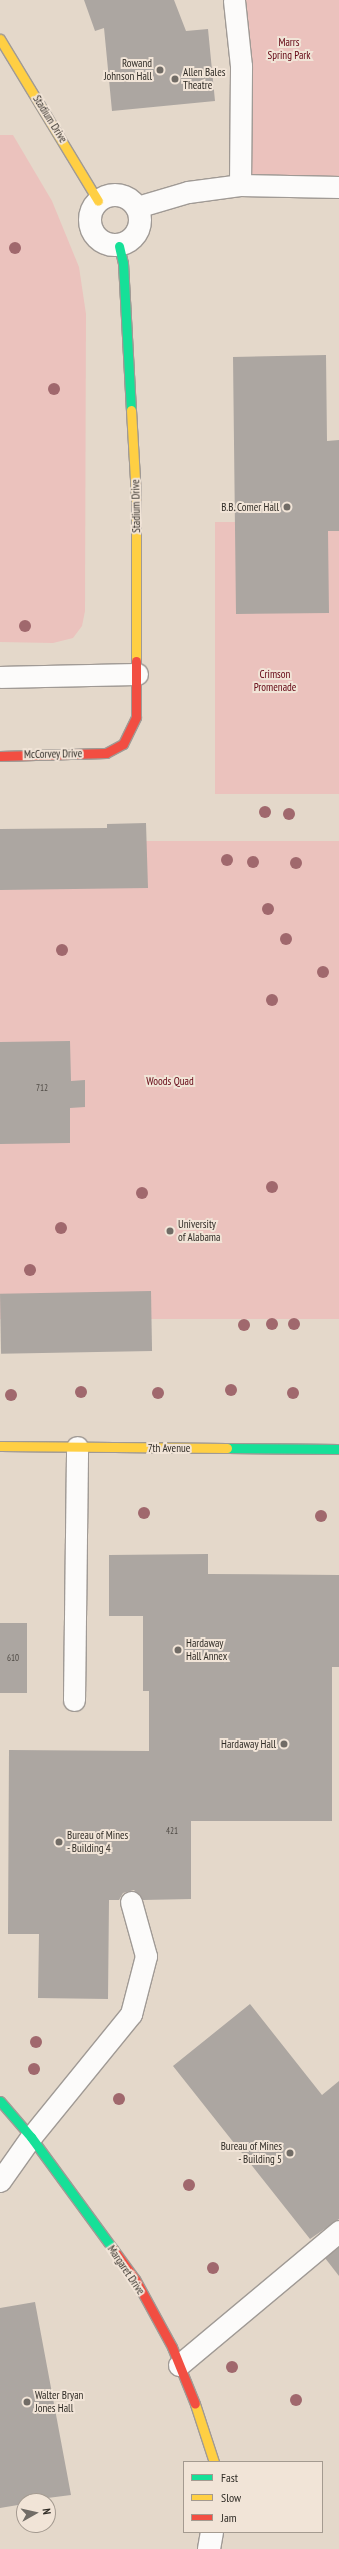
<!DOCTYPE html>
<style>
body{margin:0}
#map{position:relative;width:339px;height:2549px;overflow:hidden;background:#ebe4dd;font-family:"PT Sans Narrow",sans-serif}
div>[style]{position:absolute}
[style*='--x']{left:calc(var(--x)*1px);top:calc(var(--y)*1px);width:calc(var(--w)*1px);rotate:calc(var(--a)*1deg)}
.built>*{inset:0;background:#e4d8ca}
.green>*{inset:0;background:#ebc2bd;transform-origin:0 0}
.building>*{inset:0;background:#aca6a1;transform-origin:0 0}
.roads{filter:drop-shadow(1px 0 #a09a95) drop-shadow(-1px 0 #a09a95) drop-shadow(0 1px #a09a95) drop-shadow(0 -1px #a09a95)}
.lane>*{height:21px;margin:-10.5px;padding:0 10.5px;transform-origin:10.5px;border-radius:10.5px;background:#fcfbfa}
.street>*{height:22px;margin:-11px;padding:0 11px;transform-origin:11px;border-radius:11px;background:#fcfbfa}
.street>.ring{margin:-11px;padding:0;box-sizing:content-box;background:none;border:22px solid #fcfbfa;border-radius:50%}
.fast>*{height:9px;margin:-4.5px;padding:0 4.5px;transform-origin:4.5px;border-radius:4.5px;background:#16e098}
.slow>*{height:9px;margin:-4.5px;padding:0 4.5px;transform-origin:4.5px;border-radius:4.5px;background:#ffcf43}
.jam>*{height:9px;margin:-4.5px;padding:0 4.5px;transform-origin:4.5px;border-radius:4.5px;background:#f24e42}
.trees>*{width:12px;height:12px;margin:-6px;border-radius:50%;background:#a0686d}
.dots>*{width:11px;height:11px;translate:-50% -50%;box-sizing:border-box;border:2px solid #f1e4d7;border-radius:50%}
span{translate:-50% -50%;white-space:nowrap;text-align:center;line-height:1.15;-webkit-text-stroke:4px #f1e4d7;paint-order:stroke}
.number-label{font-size:9px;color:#4f4a45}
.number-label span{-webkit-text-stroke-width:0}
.park-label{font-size:11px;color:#620311}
.poi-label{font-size:11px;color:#302c26}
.right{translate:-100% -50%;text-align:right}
.left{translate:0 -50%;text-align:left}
.street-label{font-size:11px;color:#302c26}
.legend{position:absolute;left:183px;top:2461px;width:140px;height:72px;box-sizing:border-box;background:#f1e4d7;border:1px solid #a49a90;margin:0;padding:5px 7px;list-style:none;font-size:12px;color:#302c26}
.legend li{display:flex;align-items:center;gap:8px;height:20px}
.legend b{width:20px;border:1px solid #a49a90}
.north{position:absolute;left:16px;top:2493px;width:40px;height:40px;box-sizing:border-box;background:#f1e4d7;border:1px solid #a49a90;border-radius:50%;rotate:82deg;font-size:11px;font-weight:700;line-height:16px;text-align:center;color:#302c26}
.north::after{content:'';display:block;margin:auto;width:14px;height:18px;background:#716c66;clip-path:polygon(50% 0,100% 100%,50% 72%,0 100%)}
</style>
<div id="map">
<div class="built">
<i style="clip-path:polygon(evenodd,0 0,339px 0,339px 2549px,0 2549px,0 0,184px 2462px,322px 2462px,322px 2532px,184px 2532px,184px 2462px,0 0,24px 2501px,48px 2501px,48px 2525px,24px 2525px,24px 2501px)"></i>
</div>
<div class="green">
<i style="left:234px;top:0;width:105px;height:185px"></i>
<i style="clip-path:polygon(0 135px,13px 135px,52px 201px,79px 267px,86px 314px,85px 611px,82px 626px,73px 638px,53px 643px,0 642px)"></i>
<i style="left:339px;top:522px;width:272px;height:124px;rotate:90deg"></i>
<i style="left:339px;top:841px;width:478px;height:339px;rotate:90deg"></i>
</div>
<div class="building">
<i style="clip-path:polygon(84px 0,174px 0,186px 31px,208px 29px,215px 101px,112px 111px,104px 28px,95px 31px)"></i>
<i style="clip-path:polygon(326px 355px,327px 441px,339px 440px,339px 531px,328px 531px,329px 613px,236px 614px,233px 357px)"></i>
<i style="clip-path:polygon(146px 823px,148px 888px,0 890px,0 829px,107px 828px,107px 824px)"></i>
<i style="clip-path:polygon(70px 1041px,71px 1081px,85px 1080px,85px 1107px,70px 1108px,70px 1143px,0 1144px,0 1042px)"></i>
<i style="left:151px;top:1291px;width:60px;height:151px;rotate:89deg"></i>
<i style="clip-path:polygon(208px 1554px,208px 1574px,339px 1575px,339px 1667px,332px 1667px,332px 1821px,191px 1821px,191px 1899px,143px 1900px,134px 1890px,123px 1893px,119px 1900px,109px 1900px,108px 1999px,38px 1998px,39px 1934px,8px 1934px,9px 1750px,149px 1751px,149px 1691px,143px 1691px,143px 1616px,109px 1616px,109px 1555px)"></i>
<i style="left:0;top:1623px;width:27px;height:70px"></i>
<i style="clip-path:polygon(250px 2004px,322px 2095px,339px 2081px,339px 2219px,310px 2239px,173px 2066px)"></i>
<i style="clip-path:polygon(339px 2247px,339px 2276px,325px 2258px)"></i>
<i style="clip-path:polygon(35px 2302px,71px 2495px,24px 2501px,24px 2504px,0 2508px,0 2308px)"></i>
</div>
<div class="roads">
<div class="lane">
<i style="--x:240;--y:185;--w:99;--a:1.2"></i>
<i style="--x:137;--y:207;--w:53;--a:-16.4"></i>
<i style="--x:188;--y:192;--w:52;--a:-7.7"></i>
<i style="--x:240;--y:185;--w:119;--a:-89.5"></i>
<i style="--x:241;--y:66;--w:66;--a:-96.1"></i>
<i style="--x:0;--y:677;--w:137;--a:-1.3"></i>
<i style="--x:74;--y:1700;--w:253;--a:-89.3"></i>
<i style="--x:0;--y:2181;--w:54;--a:-54.8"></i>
<i style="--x:31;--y:2137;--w:159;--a:-50.9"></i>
<i style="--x:131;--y:2014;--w:60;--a:-75.5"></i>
<i style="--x:146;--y:1956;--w:56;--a:-105.5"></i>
<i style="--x:179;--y:2365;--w:209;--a:-39.9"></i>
</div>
<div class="street">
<i class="ring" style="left:90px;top:195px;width:28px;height:28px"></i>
<i style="--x:209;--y:2549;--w:17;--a:-80"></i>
</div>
<div class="fast">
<i style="--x:119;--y:246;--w:17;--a:77"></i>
<i style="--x:123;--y:263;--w:147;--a:86.9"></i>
<i style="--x:227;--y:1448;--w:112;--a:0.5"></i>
<i style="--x:0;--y:2101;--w:48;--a:49.3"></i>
<i style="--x:31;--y:2137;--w:139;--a:53.8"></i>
</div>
<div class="slow">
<i style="--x:0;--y:39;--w:189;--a:58.8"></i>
<i style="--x:131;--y:410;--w:88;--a:86.7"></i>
<i style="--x:136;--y:498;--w:163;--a:90"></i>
<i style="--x:0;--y:1446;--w:227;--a:0.5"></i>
<i style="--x:195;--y:2404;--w:61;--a:71.9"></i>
</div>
<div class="jam">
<i style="--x:0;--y:756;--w:106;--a:-1.6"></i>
<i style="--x:106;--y:753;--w:19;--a:-28"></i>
<i style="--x:123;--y:744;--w:30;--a:-64"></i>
<i style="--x:136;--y:717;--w:56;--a:-90"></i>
<i style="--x:113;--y:2249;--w:37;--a:54"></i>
<i style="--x:135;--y:2279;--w:77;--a:61.4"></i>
<i style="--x:172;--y:2347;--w:61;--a:68"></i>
</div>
</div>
<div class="trees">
<i style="left:15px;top:248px"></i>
<i style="left:54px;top:389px"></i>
<i style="left:25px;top:626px"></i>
<i style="left:265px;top:812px"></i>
<i style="left:289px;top:814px"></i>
<i style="left:227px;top:860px"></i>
<i style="left:253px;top:862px"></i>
<i style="left:296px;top:863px"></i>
<i style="left:268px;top:909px"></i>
<i style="left:286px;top:939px"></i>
<i style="left:62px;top:950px"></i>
<i style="left:323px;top:972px"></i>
<i style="left:272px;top:1000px"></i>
<i style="left:272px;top:1187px"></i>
<i style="left:142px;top:1193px"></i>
<i style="left:61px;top:1228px"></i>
<i style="left:30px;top:1270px"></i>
<i style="left:272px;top:1324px"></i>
<i style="left:294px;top:1324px"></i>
<i style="left:244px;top:1325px"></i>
<i style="left:231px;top:1390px"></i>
<i style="left:81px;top:1392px"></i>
<i style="left:158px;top:1393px"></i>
<i style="left:293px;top:1393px"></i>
<i style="left:11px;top:1395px"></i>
<i style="left:144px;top:1513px"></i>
<i style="left:321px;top:1516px"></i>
<i style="left:36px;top:2042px"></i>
<i style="left:34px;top:2069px"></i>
<i style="left:119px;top:2099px"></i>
<i style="left:189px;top:2185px"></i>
<i style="left:213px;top:2268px"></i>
<i style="left:232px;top:2367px"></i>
<i style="left:296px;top:2400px"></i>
</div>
<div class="dots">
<i style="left:160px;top:70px;background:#716c66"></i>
<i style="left:175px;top:79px;background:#716c66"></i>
<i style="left:287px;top:507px;background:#716c66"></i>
<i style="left:170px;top:1231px;background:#716c66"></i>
<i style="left:178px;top:1650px;background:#716c66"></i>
<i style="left:284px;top:1744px;background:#716c66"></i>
<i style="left:59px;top:1842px;background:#716c66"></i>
<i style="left:290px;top:2153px;background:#716c66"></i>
<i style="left:27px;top:2402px;background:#716c66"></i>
</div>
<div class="number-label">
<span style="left:42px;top:1088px">712</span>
<span style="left:13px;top:1658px">610</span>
<span style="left:172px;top:1831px">421</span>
</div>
<div class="park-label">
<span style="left:289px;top:49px">Marrs<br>Spring Park</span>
<span style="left:275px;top:681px">Crimson<br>Promenade</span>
<span style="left:170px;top:1081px">Woods Quad</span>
</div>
<div class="poi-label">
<span class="right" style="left:152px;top:70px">Rowand<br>Johnson Hall</span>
<span class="left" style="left:183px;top:79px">Allen Bales<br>Theatre</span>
<span class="right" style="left:279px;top:507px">B.B. Comer Hall</span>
<span class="left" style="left:178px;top:1231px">University<br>of Alabama</span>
<span class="left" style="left:186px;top:1650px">Hardaway<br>Hall Annex</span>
<span class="right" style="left:276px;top:1744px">Hardaway Hall</span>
<span class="left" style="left:67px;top:1842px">Bureau of Mines<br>- Building 4</span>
<span class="right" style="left:282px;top:2153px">Bureau of Mines<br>- Building 5</span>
<span class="left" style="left:35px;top:2402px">Walter Bryan<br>Jones Hall</span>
</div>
<div class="street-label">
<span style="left:50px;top:119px;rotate:58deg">Stadium Drive</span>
<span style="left:136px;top:506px;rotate:-91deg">Stadium Drive</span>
<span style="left:53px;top:754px;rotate:-1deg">McCorvey Drive</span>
<span style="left:169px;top:1448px">7th Avenue</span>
<span style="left:126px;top:2270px;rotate:56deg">Margaret Drive</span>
</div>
<ul class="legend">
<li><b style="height:5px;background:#16e098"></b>Fast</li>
<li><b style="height:5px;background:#ffcf43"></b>Slow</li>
<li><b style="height:5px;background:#f24e42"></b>Jam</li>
</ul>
<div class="north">N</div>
</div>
